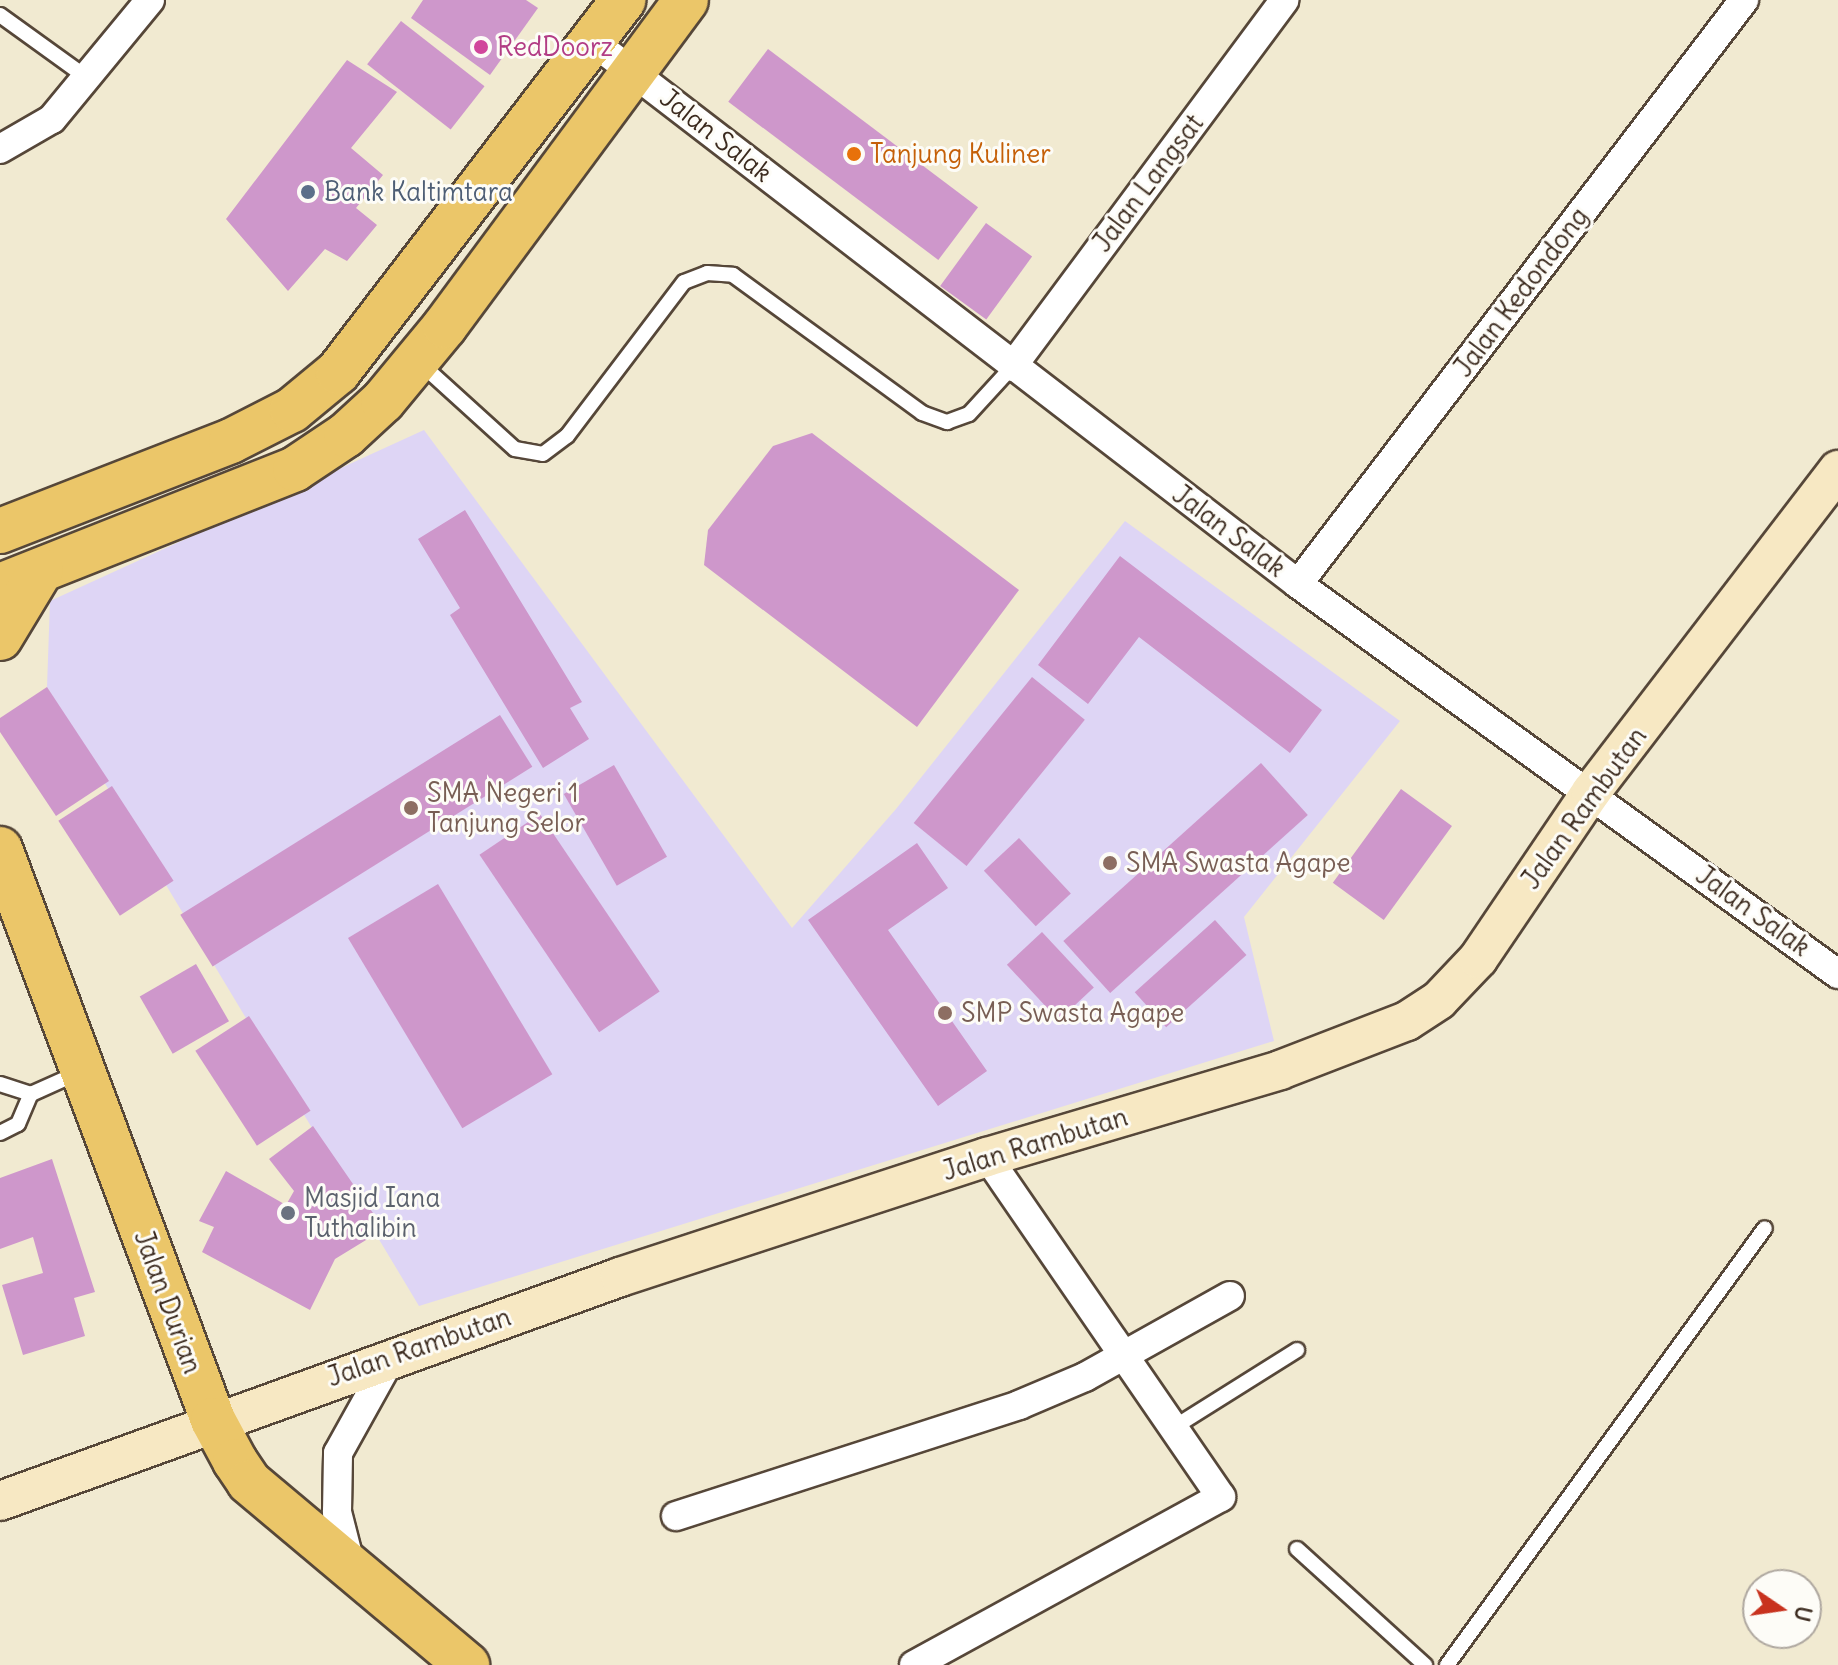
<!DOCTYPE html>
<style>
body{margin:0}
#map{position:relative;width:1838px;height:1665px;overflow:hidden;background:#f1ead1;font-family:Delius,sans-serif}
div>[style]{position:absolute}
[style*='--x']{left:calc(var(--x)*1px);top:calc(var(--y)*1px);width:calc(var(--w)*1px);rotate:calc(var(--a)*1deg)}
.built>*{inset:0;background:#ded5f5}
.building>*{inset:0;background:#ce97cb;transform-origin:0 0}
.roads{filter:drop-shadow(2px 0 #564739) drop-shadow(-2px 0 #564739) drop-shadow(0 2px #564739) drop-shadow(0 -2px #564739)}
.lane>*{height:14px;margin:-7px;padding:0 7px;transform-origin:7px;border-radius:7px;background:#fff}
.street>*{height:28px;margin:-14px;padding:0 14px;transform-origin:14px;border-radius:14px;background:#fff}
.secondary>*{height:38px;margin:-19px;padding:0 19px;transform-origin:19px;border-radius:19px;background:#f7e8c3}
.primary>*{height:44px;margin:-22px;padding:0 22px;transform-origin:22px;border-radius:22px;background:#ebc669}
.highway>*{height:44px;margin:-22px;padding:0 22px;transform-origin:22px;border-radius:22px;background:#ebc669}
.dots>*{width:22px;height:22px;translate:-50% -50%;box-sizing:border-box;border:4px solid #fdfcf7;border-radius:50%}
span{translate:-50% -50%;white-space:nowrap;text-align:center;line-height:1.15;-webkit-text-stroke:6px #fdfcf7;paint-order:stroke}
.hotel-label{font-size:26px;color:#b23c85}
.left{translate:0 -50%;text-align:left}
.street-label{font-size:26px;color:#3b2a1e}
.food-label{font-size:26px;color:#c56008}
.service-label{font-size:26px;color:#4e5e75}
.education-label{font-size:26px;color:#785e54}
.worship-label{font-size:26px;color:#5b616d}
.north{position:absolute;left:1742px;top:1569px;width:80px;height:80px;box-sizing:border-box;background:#fdfcf7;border:2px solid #afa8a0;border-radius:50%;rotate:103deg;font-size:22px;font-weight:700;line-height:32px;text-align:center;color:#3b2a1e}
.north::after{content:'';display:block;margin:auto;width:28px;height:36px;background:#c8321e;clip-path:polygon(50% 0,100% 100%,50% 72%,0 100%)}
</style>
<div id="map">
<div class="built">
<i style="clip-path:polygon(424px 430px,792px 928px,896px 809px,1125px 521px,1400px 721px,1244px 917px,1274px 1041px,419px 1306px,47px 687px,50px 601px)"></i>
</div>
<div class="building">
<i style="clip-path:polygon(423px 0,526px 0,538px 8px,490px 75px,411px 18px)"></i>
<i style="left:401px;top:21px;width:106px;height:55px;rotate:38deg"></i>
<i style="left:768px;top:49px;width:263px;height:66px;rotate:37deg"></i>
<i style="clip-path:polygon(347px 60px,397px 92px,351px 148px,383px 175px,356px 208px,377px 225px,347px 261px,325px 249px,288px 291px,226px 219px)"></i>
<i style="left:986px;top:223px;width:57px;height:78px;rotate:36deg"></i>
<i style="clip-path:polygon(812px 433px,1019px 590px,917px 727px,704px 565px,708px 530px,773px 446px)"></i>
<i style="clip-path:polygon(465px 510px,582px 702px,570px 708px,589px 739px,543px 768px,450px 615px,460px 608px,418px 539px)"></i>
<i style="clip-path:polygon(1120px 556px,1322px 710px,1290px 753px,1139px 637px,1088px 704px,1038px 665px)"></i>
<i style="left:1032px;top:677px;width:68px;height:188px;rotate:39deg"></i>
<i style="clip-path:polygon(47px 687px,109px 781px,56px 816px,0 732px,0 718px)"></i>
<i style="left:500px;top:715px;width:61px;height:377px;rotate:58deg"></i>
<i style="left:1261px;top:763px;width:70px;height:266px;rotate:48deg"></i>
<i style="left:614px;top:765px;width:106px;height:58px;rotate:60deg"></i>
<i style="left:112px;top:786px;width:113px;height:64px;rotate:57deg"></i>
<i style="left:1401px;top:789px;width:63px;height:116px;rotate:36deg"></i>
<i style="left:540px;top:814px;width:214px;height:73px;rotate:56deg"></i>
<i style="left:1019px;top:838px;width:76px;height:48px;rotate:47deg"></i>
<i style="clip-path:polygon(917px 843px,948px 888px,888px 930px,987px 1071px,938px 1106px,808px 920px)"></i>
<i style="left:438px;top:884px;width:222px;height:105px;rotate:59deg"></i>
<i style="left:1215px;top:920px;width:47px;height:108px;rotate:48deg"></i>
<i style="left:1042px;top:932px;width:76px;height:48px;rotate:47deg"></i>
<i style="left:196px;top:964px;width:66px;height:65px;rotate:60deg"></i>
<i style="left:249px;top:1016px;width:113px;height:64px;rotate:57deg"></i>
<i style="clip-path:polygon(313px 1126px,384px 1229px,335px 1259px,310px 1310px,202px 1252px,214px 1227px,199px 1221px,226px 1171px,286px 1205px,294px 1191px,269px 1159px)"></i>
<i style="clip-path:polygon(52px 1159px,95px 1292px,74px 1298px,85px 1336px,23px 1355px,2px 1285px,43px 1273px,33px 1237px,0 1249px,0 1178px)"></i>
</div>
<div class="roads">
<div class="lane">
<i style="--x:0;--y:15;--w:106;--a:35.8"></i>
<i style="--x:420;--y:363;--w:128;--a:42.2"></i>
<i style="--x:515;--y:449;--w:28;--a:10"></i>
<i style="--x:543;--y:454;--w:30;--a:-37"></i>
<i style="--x:567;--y:436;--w:193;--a:-52.8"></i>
<i style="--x:684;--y:282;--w:25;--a:-21"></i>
<i style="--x:707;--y:273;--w:26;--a:4"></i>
<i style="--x:733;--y:275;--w:234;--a:36.1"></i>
<i style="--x:922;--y:413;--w:27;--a:20"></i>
<i style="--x:947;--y:422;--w:23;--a:-20"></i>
<i style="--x:969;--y:414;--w:64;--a:-47.5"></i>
<i style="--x:0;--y:1084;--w:33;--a:18"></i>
<i style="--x:0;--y:1133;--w:20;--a:-27"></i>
<i style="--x:18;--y:1124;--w:33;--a:-67"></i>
<i style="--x:31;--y:1094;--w:51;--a:-24.1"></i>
<i style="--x:1176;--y:1426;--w:143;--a:-32.1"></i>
<i style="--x:1297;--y:1549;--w:173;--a:42.2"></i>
<i style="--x:1447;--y:1665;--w:540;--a:-53.96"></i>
</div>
<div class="street">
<i style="--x:592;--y:41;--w:891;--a:37.56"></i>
<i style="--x:1298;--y:584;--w:666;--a:35.84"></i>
<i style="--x:0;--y:149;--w:60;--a:-30"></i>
<i style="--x:52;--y:119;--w:154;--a:-50.5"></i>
<i style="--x:1012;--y:367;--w:457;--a:-53.4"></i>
<i style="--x:1298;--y:584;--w:735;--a:-52.63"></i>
<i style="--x:676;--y:1516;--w:361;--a:-17.9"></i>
<i style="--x:1019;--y:1405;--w:72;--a:-23"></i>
<i style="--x:1085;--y:1377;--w:166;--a:-29.2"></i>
<i style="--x:351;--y:1567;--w:57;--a:-104.3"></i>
<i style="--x:337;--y:1512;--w:59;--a:-89"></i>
<i style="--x:338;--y:1453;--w:111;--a:-60.9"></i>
<i style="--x:914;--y:1665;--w:350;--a:-28.7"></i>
<i style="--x:1221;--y:1497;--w:413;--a:-124.5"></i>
</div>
<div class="secondary">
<i style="--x:0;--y:1501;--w:659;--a:-19.86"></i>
<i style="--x:620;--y:1277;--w:386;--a:-18.1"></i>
<i style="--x:987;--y:1157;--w:306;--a:-16.5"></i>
<i style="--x:1280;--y:1070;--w:136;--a:-21.1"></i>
<i style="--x:1407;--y:1021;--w:38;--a:-33"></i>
<i style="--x:1439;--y:1000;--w:57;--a:-46.4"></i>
<i style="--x:1478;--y:959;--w:202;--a:-55.9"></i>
<i style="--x:1591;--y:792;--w:406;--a:-52.5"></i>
</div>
<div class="primary">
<i style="--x:0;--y:849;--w:609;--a:69.54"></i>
<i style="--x:213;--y:1420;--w:47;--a:61.8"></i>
<i style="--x:235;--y:1461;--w:25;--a:56"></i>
<i style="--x:249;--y:1482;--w:285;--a:40"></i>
</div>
<div class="highway">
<i style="--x:0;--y:531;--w:248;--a:-21.3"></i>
<i style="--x:231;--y:441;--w:68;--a:-26.9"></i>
<i style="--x:292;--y:410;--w:60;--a:-39.6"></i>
<i style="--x:338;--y:372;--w:469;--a:-52.5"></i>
<i style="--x:0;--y:586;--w:317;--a:-21.6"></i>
<i style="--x:295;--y:469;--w:61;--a:-33.7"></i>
<i style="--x:346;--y:435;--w:50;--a:-42.6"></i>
<i style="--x:383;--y:401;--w:97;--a:-50.4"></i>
<i style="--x:445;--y:326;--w:405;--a:-53.5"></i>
<i style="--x:0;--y:638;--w:79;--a:-58.9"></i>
</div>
</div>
<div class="dots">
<i style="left:481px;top:47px;background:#d1479c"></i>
<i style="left:854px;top:154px;background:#e8710a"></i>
<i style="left:308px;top:192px;background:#5c6f8a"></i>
<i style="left:411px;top:808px;background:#8d6e63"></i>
<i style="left:1110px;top:863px;background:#8d6e63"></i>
<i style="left:945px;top:1013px;background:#8d6e63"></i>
<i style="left:288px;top:1213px;background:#6b7280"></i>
</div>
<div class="hotel-label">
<span class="left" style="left:497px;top:47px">RedDoorz</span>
</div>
<div class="street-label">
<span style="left:716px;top:135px;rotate:38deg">Jalan Salak</span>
<span style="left:1148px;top:183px;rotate:-53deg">Jalan Langsat</span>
<span style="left:1521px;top:292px;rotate:-53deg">Jalan Kedondong</span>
<span style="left:1229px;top:531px;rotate:37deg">Jalan Salak</span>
<span style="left:1584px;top:808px;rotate:-54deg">Jalan Rambutan</span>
<span style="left:1753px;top:911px;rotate:36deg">Jalan Salak</span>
<span style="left:1035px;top:1144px;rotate:-17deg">Jalan Rambutan</span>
<span style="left:168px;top:1302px;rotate:70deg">Jalan Durian</span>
<span style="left:419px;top:1347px;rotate:-19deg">Jalan Rambutan</span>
</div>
<div class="food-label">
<span class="left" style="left:870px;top:154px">Tanjung Kuliner</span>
</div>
<div class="service-label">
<span class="left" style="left:324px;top:192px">Bank Kaltimtara</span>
</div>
<div class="education-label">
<span class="left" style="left:427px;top:808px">SMA Negeri 1<br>Tanjung Selor</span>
<span class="left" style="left:1126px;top:863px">SMA Swasta Agape</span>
<span class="left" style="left:961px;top:1013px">SMP Swasta Agape</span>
</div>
<div class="worship-label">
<span class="left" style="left:304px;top:1213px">Masjid Iana<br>Tuthalibin</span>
</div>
<div class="north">U</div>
</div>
